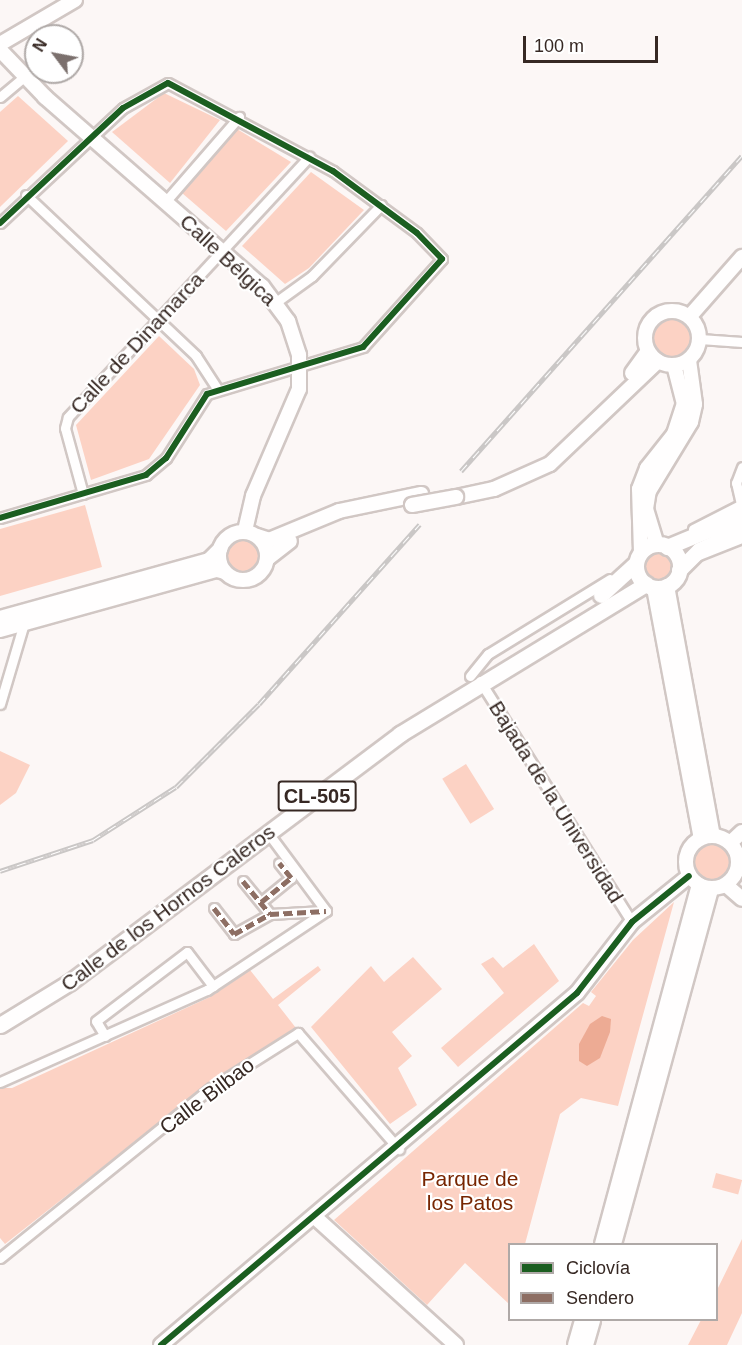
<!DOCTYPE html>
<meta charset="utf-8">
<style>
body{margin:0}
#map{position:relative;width:742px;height:1345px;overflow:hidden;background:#fcf7f6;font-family:Helvetica,sans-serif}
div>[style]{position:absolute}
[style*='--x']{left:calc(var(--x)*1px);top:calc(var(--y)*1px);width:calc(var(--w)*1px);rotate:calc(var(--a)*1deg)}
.green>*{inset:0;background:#fcd2c4;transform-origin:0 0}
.round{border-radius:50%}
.water>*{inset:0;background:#edab94}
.roads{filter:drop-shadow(2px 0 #d1c7c4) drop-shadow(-2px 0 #d1c7c4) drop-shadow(0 2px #d1c7c4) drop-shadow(0 -2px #d1c7c4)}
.street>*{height:9px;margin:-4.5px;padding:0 4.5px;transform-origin:4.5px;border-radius:4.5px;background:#fffefe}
.secondary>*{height:14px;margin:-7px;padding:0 7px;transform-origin:7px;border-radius:7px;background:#fffefe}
.secondary>.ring{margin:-7px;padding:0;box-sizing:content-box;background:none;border:14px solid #fffefe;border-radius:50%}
.primary>*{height:15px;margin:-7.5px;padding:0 7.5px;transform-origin:7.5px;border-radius:7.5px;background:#fffefe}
.primary>.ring{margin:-7.5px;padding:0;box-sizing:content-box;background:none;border:15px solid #fffefe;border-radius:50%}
.rail>*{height:5px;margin-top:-2.5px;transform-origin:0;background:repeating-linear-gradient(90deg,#fff 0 9px,#cac7c6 0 18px);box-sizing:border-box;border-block:2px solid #cac7c6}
.bridges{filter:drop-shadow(2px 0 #d1c7c4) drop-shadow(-2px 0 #d1c7c4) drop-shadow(0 2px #d1c7c4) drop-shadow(0 -2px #d1c7c4)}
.secondary-bridge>*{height:14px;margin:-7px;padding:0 7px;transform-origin:7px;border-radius:7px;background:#fffefe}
.quiet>*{height:4.5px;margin-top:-2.25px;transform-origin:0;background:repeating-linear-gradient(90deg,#8d6e63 0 9px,transparent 0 13.5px)}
.cycleway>*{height:6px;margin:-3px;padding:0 3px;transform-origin:3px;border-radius:3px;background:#1b5e20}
span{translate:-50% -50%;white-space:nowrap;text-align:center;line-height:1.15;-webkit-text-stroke:4.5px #fff;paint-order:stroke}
.shield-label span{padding:2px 4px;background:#fff;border:2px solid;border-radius:4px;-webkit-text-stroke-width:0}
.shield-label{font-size:20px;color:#362823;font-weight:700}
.street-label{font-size:21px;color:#362823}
.park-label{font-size:21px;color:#772501}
.legend{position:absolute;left:508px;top:1243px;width:210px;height:78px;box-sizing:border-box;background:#fff;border:2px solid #afa9a7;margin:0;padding:8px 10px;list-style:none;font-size:18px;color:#362823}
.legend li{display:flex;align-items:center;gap:12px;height:30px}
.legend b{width:30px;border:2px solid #afa9a7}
.north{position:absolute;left:24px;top:24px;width:60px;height:60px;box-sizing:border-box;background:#fff;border:2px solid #afa9a7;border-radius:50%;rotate:302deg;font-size:16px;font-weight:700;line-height:24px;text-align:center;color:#362823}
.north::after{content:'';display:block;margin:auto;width:21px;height:27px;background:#7b706d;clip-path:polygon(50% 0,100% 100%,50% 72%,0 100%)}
.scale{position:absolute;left:523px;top:36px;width:135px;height:27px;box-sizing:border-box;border:3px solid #362823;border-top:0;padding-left:8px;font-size:18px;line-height:21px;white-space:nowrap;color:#362823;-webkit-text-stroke:4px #fff;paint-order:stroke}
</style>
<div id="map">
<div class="green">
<i style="clip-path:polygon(164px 93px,220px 120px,170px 183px,112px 132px)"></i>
<i style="clip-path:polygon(18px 96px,68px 141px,0 207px,0 112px)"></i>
<i style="clip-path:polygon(237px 129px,291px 162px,226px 231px,182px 193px)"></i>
<i style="clip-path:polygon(311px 172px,364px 210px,309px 268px,285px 284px,242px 246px)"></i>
<i class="round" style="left:651px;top:316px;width:42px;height:42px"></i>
<i style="clip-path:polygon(159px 336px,194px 369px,200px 385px,149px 459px,91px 480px,76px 425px)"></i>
<i style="clip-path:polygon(85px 505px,102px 567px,0 596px,0 529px)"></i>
<i class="round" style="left:227px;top:540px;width:32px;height:32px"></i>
<i class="round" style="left:643px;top:551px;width:30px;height:30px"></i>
<i style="clip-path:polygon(0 751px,30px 765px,16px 793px,0 805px)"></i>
<i style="left:466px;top:764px;width:53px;height:28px;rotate:58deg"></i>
<i class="round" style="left:692px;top:842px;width:40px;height:40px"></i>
<i style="clip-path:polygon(674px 902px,618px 1106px,581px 1098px,560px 1114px,525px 1244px,510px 1244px,509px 1304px,465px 1263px,427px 1305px,334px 1220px,583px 1003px,589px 1006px,596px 996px,591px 992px,633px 940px)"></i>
<i style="clip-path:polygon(534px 944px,559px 981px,458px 1067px,441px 1048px,504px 993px,481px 964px,493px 957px,503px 968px)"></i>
<i style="clip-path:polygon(413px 957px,442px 989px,392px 1032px,412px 1056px,398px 1068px,417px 1105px,390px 1124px,311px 1027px,371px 966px,384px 982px)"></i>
<i style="clip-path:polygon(318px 966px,321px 970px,278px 1005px,296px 1028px,216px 1078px,5px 1244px,0 1238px,0 1088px,12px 1088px,210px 997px,250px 970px,273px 999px)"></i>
<i style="left:716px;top:1173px;width:27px;height:15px;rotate:15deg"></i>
<i style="clip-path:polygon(742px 1239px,742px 1313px,727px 1345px,688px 1345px,701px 1320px,716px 1320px,717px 1290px)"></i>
</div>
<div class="water">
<i style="clip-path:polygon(602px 1016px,611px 1019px,610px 1032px,600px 1058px,587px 1066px,579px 1061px,579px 1044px,590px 1024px)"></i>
</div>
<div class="roads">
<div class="street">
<i style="--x:0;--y:97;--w:31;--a:-40"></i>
<i style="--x:26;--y:195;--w:234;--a:43.4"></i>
<i style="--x:196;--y:356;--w:38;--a:57"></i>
<i style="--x:165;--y:202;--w:113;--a:-49"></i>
<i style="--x:0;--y:223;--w:168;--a:-43.1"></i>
<i style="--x:123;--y:108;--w:51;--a:-29.1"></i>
<i style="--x:168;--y:83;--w:187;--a:28.1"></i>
<i style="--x:333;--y:171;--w:104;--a:36.4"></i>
<i style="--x:417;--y:233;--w:36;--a:46"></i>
<i style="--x:442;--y:259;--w:118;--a:131.9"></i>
<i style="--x:363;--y:347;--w:163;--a:163.2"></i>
<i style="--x:207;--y:394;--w:76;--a:122.6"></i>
<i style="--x:166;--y:458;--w:26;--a:140"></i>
<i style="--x:146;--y:475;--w:152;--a:163.6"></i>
<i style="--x:276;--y:302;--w:44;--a:-35.8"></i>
<i style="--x:312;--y:276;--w:99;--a:-45.8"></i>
<i style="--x:700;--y:339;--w:42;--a:4.1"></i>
<i style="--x:83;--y:494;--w:68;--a:-105.3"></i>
<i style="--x:65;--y:428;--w:11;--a:-75"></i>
<i style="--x:68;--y:417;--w:355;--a:-47.2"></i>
<i style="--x:741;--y:504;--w:22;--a:-103"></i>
<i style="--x:736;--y:483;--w:17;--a:-69"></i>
<i style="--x:693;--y:529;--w:55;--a:-27"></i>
<i style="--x:691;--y:558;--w:55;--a:-21.4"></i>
<i style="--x:470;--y:676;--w:28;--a:-51"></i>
<i style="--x:488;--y:654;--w:143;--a:-31.6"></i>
<i style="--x:480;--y:681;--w:285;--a:57.8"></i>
<i style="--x:0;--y:704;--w:84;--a:-73.5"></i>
<i style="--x:243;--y:881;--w:43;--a:50.7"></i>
<i style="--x:270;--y:914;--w:53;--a:-3.2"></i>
<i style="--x:261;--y:902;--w:38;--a:-39"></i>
<i style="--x:291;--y:878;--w:19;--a:-129"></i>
<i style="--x:214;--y:908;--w:33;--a:52"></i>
<i style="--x:234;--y:934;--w:41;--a:-29.1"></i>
<i style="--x:105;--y:1036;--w:17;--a:-121"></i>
<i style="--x:96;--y:1021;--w:114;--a:-37.2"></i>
<i style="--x:187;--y:952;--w:43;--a:52.6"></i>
<i style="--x:0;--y:1082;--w:227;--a:-24"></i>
<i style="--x:207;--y:990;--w:143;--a:-33.6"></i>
<i style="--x:326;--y:911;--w:97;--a:-126.6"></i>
<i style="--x:0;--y:1258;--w:271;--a:-38.9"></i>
<i style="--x:211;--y:1088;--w:103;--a:-32.3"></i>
<i style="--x:298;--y:1033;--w:154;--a:49"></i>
</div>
<div class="secondary">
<i style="--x:0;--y:44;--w:87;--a:-30.4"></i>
<i style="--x:0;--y:50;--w:65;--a:46.2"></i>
<i style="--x:45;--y:97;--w:288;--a:41.1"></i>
<i style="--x:262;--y:286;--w:44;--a:53.4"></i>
<i style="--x:288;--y:321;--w:36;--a:72"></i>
<i style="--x:299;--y:355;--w:34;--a:90"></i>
<i style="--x:299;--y:389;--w:116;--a:113.3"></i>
<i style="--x:253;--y:496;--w:37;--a:103"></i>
<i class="ring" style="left:645px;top:311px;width:40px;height:40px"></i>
<i style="--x:690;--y:316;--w:79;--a:-48.6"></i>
<i style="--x:632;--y:373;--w:27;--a:-54"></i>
<i style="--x:456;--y:497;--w:39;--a:-12"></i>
<i style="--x:494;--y:489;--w:61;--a:-24.1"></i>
<i style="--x:550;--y:464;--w:149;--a:-43.6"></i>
<i class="ring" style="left:219px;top:532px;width:34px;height:34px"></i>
<i style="--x:257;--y:536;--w:13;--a:18"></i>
<i style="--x:269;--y:540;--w:76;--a:-22.5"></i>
<i style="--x:339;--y:511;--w:84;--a:-11.7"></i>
<i style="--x:657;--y:545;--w:38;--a:-107"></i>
<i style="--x:646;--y:509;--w:18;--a:-81"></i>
<i style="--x:649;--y:491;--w:81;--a:-58.7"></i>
<i style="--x:691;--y:422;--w:18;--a:-77"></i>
<i style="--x:695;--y:404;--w:44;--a:-97.8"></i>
<i style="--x:641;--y:552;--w:63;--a:-91.8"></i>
<i style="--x:639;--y:489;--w:22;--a:-69"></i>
<i style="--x:647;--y:468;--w:43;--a:-51.5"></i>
<i style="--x:674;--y:434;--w:32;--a:-72"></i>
<i style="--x:684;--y:404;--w:40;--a:-104.4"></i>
<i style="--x:267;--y:559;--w:29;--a:-38"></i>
<i style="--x:667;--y:586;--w:254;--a:79.6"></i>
<i style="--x:654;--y:588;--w:254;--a:79.4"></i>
<i style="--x:0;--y:618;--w:217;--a:-15.5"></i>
<i style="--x:209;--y:560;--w:16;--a:-45"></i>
<i style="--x:0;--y:630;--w:225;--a:-15.5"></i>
<i style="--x:217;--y:570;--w:8;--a:14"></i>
<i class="ring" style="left:686px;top:836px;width:38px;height:38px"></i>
<i style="--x:730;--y:843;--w:16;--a:-43"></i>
<i style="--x:726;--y:885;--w:21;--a:41"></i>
<i style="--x:316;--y:1218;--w:189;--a:42.2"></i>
<i style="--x:602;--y:1244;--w:372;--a:-74.9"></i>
<i style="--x:614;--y:1244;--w:368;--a:-74.7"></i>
<i style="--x:161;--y:1345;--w:545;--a:-40.24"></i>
<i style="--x:577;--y:993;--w:90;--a:-52.2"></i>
<i style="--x:632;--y:922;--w:73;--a:-38.9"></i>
<i style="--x:575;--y:1345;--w:26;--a:-74"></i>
<i style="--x:586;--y:1345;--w:26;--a:-74"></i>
</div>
<div class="primary">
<i class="ring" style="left:636px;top:544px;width:29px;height:29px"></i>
<i style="--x:667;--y:547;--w:81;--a:-22.5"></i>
<i style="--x:679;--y:570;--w:28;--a:-45"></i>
<i style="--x:699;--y:550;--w:47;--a:-24.9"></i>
<i style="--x:601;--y:595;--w:47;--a:-42.4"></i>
<i style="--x:0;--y:1025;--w:82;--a:-31.6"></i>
<i style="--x:70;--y:982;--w:413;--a:-36.9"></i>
<i style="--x:400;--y:734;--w:288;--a:-31.4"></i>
</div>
</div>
<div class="rail">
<i style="--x:461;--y:471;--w:422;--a:-48.3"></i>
<i style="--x:0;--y:871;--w:98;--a:-18.4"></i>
<i style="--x:93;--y:840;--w:98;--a:-32.6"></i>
<i style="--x:176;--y:787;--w:117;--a:-45"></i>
<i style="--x:259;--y:704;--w:241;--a:-48.2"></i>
</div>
<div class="bridges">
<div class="secondary-bridge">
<i style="--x:412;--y:505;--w:45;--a:-10.3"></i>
</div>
</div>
<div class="quiet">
<i style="--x:243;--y:881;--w:43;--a:50.7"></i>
<i style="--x:270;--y:914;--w:56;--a:-3.1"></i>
<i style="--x:261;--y:902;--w:38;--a:-39"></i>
<i style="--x:291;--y:878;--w:19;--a:-129"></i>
<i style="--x:214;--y:908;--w:33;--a:52"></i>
<i style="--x:234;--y:934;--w:41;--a:-29.1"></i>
</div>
<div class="cycleway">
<i style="--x:0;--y:223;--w:168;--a:-43.1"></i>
<i style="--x:123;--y:108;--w:51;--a:-29.1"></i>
<i style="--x:168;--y:83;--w:187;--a:28.1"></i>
<i style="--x:333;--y:171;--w:104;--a:36.4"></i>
<i style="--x:417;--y:233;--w:36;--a:46"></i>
<i style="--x:442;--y:259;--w:118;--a:131.9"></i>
<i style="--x:363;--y:347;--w:163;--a:163.2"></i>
<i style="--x:207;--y:394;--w:76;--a:122.6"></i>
<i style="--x:166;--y:458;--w:26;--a:140"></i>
<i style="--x:146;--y:475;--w:152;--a:163.6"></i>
<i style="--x:161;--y:1345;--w:545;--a:-40.24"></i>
<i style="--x:577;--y:993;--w:90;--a:-52.2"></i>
<i style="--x:632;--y:922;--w:73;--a:-38.9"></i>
</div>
<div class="shield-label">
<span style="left:317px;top:796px">CL-505</span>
</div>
<div class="street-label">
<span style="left:228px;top:260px;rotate:43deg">Calle Bélgica</span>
<span style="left:137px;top:343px;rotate:-47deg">Calle de Dinamarca</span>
<span style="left:556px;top:802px;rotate:58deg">Bajada de la Universidad</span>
<span style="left:168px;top:908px;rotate:-37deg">Calle de los Hornos Caleros</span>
<span style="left:207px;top:1096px;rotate:-37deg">Calle Bilbao</span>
</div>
<div class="park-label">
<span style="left:470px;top:1191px">Parque de<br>los Patos</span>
</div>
<ul class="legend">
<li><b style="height:8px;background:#1b5e20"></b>Ciclovía</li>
<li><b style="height:8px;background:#8d6e63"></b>Sendero</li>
</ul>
<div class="north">N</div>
<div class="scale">100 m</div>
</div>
